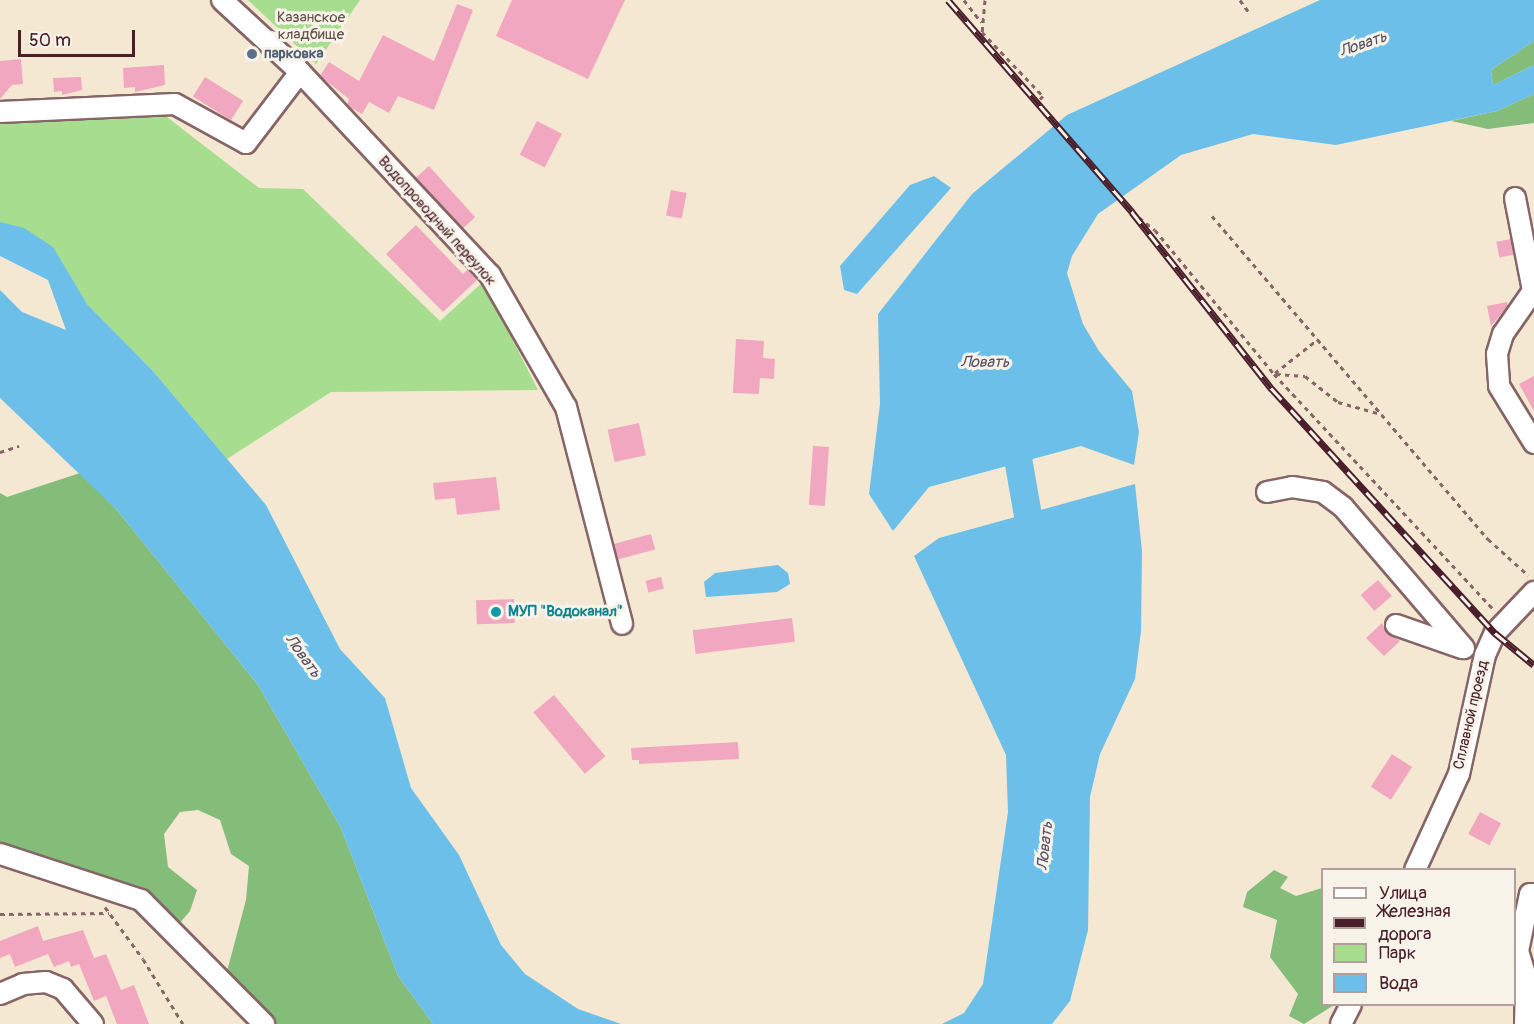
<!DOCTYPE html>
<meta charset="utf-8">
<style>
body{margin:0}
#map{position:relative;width:1534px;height:1024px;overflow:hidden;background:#f4e8d3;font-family:Pangolin,sans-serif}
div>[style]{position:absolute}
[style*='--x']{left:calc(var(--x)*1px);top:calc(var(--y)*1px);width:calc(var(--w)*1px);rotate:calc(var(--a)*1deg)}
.green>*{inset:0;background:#a6dd8e}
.forest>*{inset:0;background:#84bc79}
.water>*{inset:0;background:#6cbfe8}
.river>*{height:28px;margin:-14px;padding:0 14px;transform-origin:14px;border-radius:14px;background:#6cbfe8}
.building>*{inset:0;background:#f2a7c1;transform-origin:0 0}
.path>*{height:3px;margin-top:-1.5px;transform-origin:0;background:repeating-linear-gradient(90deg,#866566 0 4.5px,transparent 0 9px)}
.roads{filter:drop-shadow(2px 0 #866566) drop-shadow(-2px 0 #866566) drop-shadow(0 2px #866566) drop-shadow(0 -2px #866566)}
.minor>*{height:20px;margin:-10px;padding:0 10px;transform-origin:10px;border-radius:10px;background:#fff}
.rail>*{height:7px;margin-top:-3.5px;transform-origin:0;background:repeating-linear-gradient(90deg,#f7f3e8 0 14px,#4a1f2b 0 28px);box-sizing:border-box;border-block:2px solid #4a1f2b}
.dots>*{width:16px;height:16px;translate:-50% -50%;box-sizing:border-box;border:3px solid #f7f3e8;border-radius:50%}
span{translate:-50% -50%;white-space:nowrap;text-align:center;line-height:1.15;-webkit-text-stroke:6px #f7f3e8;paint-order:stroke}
.park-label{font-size:15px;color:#614e44}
.service-label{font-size:15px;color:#4e5e75;font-weight:700}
.left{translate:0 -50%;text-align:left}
.street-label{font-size:15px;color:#4a1f2b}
.culture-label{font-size:15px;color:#0d838f;font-weight:700}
.water-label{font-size:16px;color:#544f64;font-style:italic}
.legend{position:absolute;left:1321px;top:868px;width:195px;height:138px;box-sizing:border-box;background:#f7f3e8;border:2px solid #b29e9c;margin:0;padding:8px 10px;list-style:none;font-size:18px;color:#4a1f2b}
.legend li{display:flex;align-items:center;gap:12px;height:30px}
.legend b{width:30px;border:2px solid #b29e9c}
.scale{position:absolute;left:18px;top:30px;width:117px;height:27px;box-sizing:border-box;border:3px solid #4a1f2b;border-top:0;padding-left:8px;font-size:18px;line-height:21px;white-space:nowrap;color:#4a1f2b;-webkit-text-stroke:4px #f7f3e8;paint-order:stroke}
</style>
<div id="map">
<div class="green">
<i style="clip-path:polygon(248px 0,360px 0,316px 64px)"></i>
<i style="clip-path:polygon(163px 114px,259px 188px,303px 189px,440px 321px,483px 282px,538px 390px,331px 392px,227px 459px,152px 370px,87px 304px,52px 247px,0 222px,0 122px)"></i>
</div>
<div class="forest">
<i style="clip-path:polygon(1534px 41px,1534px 65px,1493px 85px,1491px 70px)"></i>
<i style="clip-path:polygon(1534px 94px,1534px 123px,1488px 129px,1451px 121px,1497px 111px)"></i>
<i style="clip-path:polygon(80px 473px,117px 510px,258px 685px,341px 828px,398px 976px,433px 1024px,274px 1024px,226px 975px,246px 900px,249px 866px,231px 854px,220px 820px,198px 810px,180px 812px,164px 834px,168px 867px,197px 890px,190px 911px,179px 924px,126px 884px,0 844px,0 493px,7px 497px)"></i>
<i style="clip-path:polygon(1274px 870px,1288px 877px,1280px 888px,1296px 896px,1322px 888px,1322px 1004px,1334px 1005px,1304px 1024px,1289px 1016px,1298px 994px,1270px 957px,1277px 920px,1243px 907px,1247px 892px)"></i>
</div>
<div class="water">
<i style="clip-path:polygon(1320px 0,1534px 0,1534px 41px,1491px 70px,1493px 85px,1534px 65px,1534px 94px,1497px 111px,1336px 145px,1253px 134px,1181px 155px,1098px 214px,1072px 256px,1067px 273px,1083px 324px,1099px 351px,1132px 391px,1139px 432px,1134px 465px,1081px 446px,929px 487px,893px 531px,869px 494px,880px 404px,878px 314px,972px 194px,1067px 115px)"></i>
<i style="clip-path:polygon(934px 176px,951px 188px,857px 294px,844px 290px,840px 266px,910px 185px)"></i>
<i style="clip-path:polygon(0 222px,24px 228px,53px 247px,87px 304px,152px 370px,266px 505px,340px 649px,385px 698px,411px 788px,459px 855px,501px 945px,525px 974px,578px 1009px,621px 1024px,433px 1024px,398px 976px,341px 828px,258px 685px,117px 510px,0 398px,0 290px,22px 312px,66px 330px,48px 280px,0 256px)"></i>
<i style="clip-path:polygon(1135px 484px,1142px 551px,1141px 631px,1135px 679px,1100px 754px,1090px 797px,1088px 930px,1070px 1001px,1052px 1024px,942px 1024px,964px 1013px,983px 984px,1008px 812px,1006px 755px,914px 556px,939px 538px)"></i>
<i style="clip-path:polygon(778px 565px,788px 573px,790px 584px,777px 592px,706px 597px,704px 582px,715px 573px)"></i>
</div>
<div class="river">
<i style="--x:1012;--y:424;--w:128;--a:80.1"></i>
</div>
<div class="building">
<i style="clip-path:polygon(512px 0,625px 0,588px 79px,496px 36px)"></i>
<i style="clip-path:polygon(457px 4px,473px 10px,434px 110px,398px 96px,389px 113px,369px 102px,362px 114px,351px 108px,347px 105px,349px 99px,320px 76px,329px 62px,359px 81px,383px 35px,434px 61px)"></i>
<i style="clip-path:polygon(21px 59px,23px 84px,12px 85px,0 99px,0 61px)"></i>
<i style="clip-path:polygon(164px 65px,165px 85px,135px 92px,135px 87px,124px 88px,123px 68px)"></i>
<i style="clip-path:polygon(81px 77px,82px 90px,62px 95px,62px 91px,54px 92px,53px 78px)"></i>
<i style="left:205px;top:77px;width:45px;height:23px;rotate:32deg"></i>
<i style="left:537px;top:121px;width:28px;height:38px;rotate:27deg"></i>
<i style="left:429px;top:166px;width:69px;height:18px;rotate:48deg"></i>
<i style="left:671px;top:190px;width:16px;height:26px;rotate:11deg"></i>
<i style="clip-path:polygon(416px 225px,463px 274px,468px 269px,477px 280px,443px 312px,386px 254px)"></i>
<i style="left:1511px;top:239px;width:16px;height:15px;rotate:79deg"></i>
<i style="clip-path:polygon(1507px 302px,1508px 306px,1491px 326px,1487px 306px)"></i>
<i style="clip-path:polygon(736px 339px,764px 341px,763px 358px,775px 359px,774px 379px,760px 378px,759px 394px,733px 393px)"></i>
<i style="clip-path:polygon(1534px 376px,1534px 411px,1519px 384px)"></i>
<i style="left:639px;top:423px;width:33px;height:32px;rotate:78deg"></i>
<i style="left:813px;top:446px;width:16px;height:59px;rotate:4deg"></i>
<i style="clip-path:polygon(496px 477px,500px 510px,457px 515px,455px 498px,435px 500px,433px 483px)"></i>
<i style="left:651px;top:534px;width:16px;height:39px;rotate:75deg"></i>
<i style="left:661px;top:577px;width:12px;height:16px;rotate:76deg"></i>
<i style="left:1378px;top:580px;width:21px;height:23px;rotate:49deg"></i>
<i style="left:514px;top:599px;width:24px;height:38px;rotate:88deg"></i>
<i style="left:792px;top:618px;width:24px;height:100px;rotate:83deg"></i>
<i style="clip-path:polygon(1382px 623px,1387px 633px,1400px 641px,1384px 656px,1366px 638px)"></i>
<i style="left:554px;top:695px;width:80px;height:27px;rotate:50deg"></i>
<i style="clip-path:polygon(738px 742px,739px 759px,639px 764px,639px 760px,632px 760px,631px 748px)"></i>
<i style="left:1392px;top:754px;width:24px;height:39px;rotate:33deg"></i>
<i style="left:1480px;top:812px;width:24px;height:25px;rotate:28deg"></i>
<i style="clip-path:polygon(38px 926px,43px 941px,83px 930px,94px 958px,106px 954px,121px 990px,134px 985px,149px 1024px,117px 1024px,106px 996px,94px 1001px,79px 964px,71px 967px,69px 961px,54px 967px,48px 954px,15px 967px,10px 954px,0 958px,0 941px)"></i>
</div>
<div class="path">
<i style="--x:964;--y:0;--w:28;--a:52"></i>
<i style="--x:985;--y:0;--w:32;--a:95"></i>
<i style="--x:982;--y:32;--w:88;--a:46.4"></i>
<i style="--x:1043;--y:96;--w:8;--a:135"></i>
<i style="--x:1037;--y:102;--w:145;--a:49.2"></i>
<i style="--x:1132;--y:212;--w:29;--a:38"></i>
<i style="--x:1155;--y:230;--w:187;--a:50.4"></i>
<i style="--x:1274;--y:374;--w:324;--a:47"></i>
<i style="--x:1240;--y:0;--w:17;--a:54"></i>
<i style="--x:1212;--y:216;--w:425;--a:49.5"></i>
<i style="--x:1488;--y:539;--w:54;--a:42"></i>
<i style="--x:1275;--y:373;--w:55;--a:-38.3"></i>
<i style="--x:1276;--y:374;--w:29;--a:4"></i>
<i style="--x:1305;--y:376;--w:42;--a:38.2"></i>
<i style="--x:1338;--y:402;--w:45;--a:15.6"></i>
<i style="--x:0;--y:452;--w:20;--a:-18"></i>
<i style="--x:105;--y:907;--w:64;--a:53.8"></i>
<i style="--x:143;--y:959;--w:76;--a:58.4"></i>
<i style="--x:0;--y:914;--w:109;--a:-0.5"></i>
</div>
<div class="roads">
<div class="minor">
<i style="--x:222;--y:0;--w:106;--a:42.7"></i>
<i style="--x:300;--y:72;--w:278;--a:46.9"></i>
<i style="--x:490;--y:275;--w:152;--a:60.1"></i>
<i style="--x:566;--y:407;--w:224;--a:75.5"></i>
<i style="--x:0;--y:112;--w:175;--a:-2.6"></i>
<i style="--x:175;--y:104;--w:81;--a:28.8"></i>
<i style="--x:246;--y:143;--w:89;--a:-52.7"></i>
<i style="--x:1515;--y:198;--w:95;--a:79"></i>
<i style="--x:1533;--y:291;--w:52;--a:124.9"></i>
<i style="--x:1503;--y:334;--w:21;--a:107"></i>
<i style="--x:1497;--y:354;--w:32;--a:86"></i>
<i style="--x:1499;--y:386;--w:67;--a:58.4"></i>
<i style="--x:1267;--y:492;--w:25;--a:-11"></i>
<i style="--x:1292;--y:487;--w:31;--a:9"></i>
<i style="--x:1323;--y:492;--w:25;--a:37"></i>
<i style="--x:1343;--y:507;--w:186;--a:49.4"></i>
<i style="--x:1396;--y:625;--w:70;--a:19.2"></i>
<i style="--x:0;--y:854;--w:148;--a:18.1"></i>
<i style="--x:141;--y:900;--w:175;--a:45.2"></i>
<i style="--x:1415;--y:870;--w:106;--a:-65.4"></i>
<i style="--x:1459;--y:774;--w:122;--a:-77.7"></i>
<i style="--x:1485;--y:655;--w:24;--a:-66"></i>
<i style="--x:1495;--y:633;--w:57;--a:-46.4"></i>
<i style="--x:1514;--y:951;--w:4;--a:0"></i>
<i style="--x:1518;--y:951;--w:58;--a:-78.1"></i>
<i style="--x:1530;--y:894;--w:4;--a:0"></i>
<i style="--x:1518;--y:951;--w:28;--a:73"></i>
<i style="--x:1526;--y:978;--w:46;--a:91.2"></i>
<i style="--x:0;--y:994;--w:25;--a:-23"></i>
<i style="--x:23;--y:984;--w:23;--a:-5"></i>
<i style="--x:46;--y:982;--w:18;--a:22"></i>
<i style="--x:63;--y:989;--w:46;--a:49.4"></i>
<i style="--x:1341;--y:1024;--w:22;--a:-63"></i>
</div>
</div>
<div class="rail">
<i style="--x:948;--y:0;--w:281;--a:49"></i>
<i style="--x:1132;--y:212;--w:226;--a:51.7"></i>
<i style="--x:1272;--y:389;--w:331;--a:47.6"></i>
<i style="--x:1495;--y:633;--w:50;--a:39.4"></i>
</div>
<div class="dots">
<i style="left:252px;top:54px;background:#5c6f8a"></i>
<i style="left:496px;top:612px;background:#0f9aa8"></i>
</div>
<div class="park-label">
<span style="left:311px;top:26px">Казанское<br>кладбище</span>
</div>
<div class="service-label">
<span class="left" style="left:264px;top:54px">парковка</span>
</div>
<div class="street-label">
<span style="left:437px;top:221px;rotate:48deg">Водопроводный переулок</span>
<span style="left:1471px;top:715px;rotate:-77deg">Сплавной проезд</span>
</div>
<div class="culture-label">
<span class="left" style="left:508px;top:612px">МУП "Водоканал"</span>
</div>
<div class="water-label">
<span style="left:1363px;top:44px;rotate:-19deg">Ловать</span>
<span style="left:985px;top:362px">Ловать</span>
<span style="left:303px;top:656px;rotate:54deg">Ловать</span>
<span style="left:1045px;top:846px;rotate:-84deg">Ловать</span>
</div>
<ul class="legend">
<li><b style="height:8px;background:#fff"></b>Улица</li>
<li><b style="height:8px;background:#4a1f2b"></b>Железная дорога</li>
<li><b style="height:16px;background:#a6dd8e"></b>Парк</li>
<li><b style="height:16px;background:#6cbfe8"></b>Вода</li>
</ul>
<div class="scale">50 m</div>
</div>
